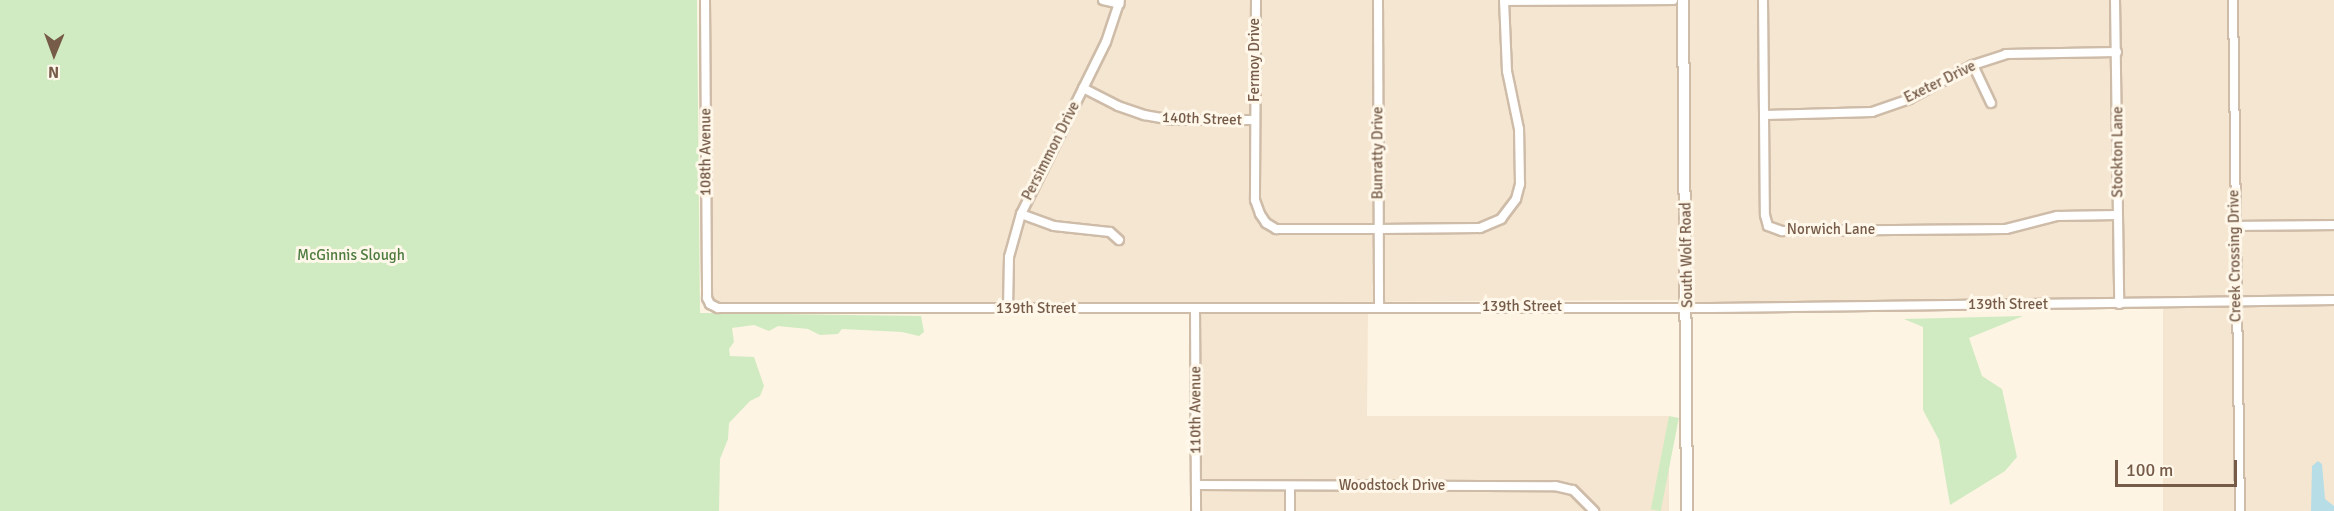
<!DOCTYPE html>
<style>
body{margin:0}
#map{position:relative;width:2334px;height:511px;overflow:hidden;background:#fdf4e3;font-family:Signika,sans-serif}
div>[style]{position:absolute}
[style*='--x']{left:calc(var(--x)*1px);top:calc(var(--y)*1px);width:calc(var(--w)*1px);rotate:calc(var(--a)*1deg)}
.residential>*{inset:0;background:#f5e6d1;transform-origin:0 0}
.green>*{inset:0;background:#d0ebc1;transform-origin:0 0}
.water>*{inset:0;background:#b7dde7}
.roads{filter:drop-shadow(2px 0 #cebca9) drop-shadow(-2px 0 #cebca9) drop-shadow(0 2px #cebca9) drop-shadow(0 -2px #cebca9)}
.street>*{height:8px;margin:-4px;padding:0 4px;transform-origin:4px;border-radius:4px;background:#fff}
.secondary>*{height:10px;margin:-5px;padding:0 5px;transform-origin:5px;border-radius:5px;background:#fff}
span{translate:-50% -50%;white-space:nowrap;text-align:center;line-height:1.15;-webkit-text-stroke:6px #fff8ea;paint-order:stroke}
.street-label{font-size:15px;color:#765b48}
.park-label{font-size:15px;color:#4e7c40}
.north{position:absolute;left:24px;top:24px;width:60px;height:60px;-webkit-text-stroke:4px #fff8ea;paint-order:stroke;rotate:181deg;font-size:16px;font-weight:700;line-height:24px;text-align:center;color:#765b48}
.north::after{content:'';display:block;margin:auto;width:21px;height:27px;background:#765b48;clip-path:polygon(50% 0,100% 100%,50% 72%,0 100%)}
.scale{position:absolute;left:2115px;top:460px;width:122px;height:27px;box-sizing:border-box;border:3px solid #765b48;border-top:0;padding-left:8px;font-size:18px;line-height:21px;white-space:nowrap;color:#765b48;-webkit-text-stroke:4px #fff8ea;paint-order:stroke}
</style>
<div id="map">
<div class="residential">
<i style="clip-path:polygon(708px 0,1679px 0,1681px 300px,724px 305px,711px 301px)"></i>
<i style="left:1683px;top:0;width:651px;height:302px"></i>
<i style="left:2163px;top:306px;width:171px;height:205px"></i>
<i style="clip-path:polygon(1368px 312px,1367px 416px,1669px 416px,1669px 511px,1202px 511px,1201px 314px)"></i>
</div>
<div class="green">
<i style="clip-path:polygon(0 0,697px 0,700px 313px,921px 316px,924px 332px,919px 336px,902px 332px,842px 329px,838px 334px,820px 335px,808px 329px,778px 326px,769px 331px,754px 325px,732px 328px,734px 342px,729px 349px,730px 356px,754px 357px,764px 386px,760px 396px,750px 401px,729px 423px,728px 439px,720px 459px,719px 511px,0 511px)"></i>
<i style="clip-path:polygon(2023px 316px,1969px 338px,1982px 376px,2002px 389px,2017px 457px,2005px 471px,1950px 505px,1939px 440px,1923px 410px,1923px 327px,1904px 319px)"></i>
<i style="left:1669px;top:416px;width:10px;height:95px;rotate:11deg"></i>
</div>
<div class="water">
<i style="clip-path:polygon(2318px 461px,2322px 464px,2325px 499px,2334px 506px,2334px 511px,2311px 511px,2312px 466px)"></i>
</div>
<div class="roads">
<div class="street">
<i style="--x:705;--y:0;--w:298;--a:89.6"></i>
<i style="--x:707;--y:298;--w:7;--a:63"></i>
<i style="--x:710;--y:304;--w:9;--a:27"></i>
<i style="--x:718;--y:308;--w:992;--a:0"></i>
<i style="--x:1710;--y:308;--w:624;--a:-0.73"></i>
<i style="--x:1103;--y:0;--w:17;--a:13"></i>
<i style="--x:1256;--y:0;--w:200;--a:90.3"></i>
<i style="--x:1255;--y:200;--w:15;--a:70"></i>
<i style="--x:1260;--y:214;--w:11;--a:56"></i>
<i style="--x:1266;--y:223;--w:12;--a:31"></i>
<i style="--x:1276;--y:229;--w:103;--a:0"></i>
<i style="--x:1379;--y:229;--w:101;--a:-0.6"></i>
<i style="--x:1480;--y:228;--w:23;--a:-23"></i>
<i style="--x:1501;--y:219;--w:25;--a:-53"></i>
<i style="--x:1516;--y:199;--w:16;--a:-75"></i>
<i style="--x:1520;--y:184;--w:55;--a:-91"></i>
<i style="--x:1519;--y:129;--w:59;--a:-101.7"></i>
<i style="--x:1507;--y:71;--w:71;--a:-92.4"></i>
<i style="--x:1378;--y:0;--w:307;--a:89.8"></i>
<i style="--x:1763;--y:0;--w:215;--a:89.5"></i>
<i style="--x:1765;--y:215;--w:11;--a:75"></i>
<i style="--x:1768;--y:226;--w:15;--a:20"></i>
<i style="--x:1782;--y:231;--w:224;--a:-0.5"></i>
<i style="--x:2006;--y:229;--w:53;--a:-14.3"></i>
<i style="--x:2057;--y:216;--w:61;--a:-0.9"></i>
<i style="--x:2115;--y:0;--w:304;--a:89.2"></i>
<i style="--x:2233;--y:0;--w:511;--a:89.22"></i>
<i style="--x:1504;--y:1;--w:169;--a:-0.3"></i>
<i style="--x:1973;--y:65;--w:42;--a:64.7"></i>
<i style="--x:1083;--y:88;--w:39;--a:27"></i>
<i style="--x:1118;--y:106;--w:28;--a:19"></i>
<i style="--x:1144;--y:115;--w:29;--a:10"></i>
<i style="--x:1173;--y:120;--w:82;--a:0"></i>
<i style="--x:1765;--y:115;--w:107;--a:-1.6"></i>
<i style="--x:1872;--y:112;--w:39;--a:-19"></i>
<i style="--x:1909;--y:99;--w:72;--a:-28"></i>
<i style="--x:1973;--y:65;--w:35;--a:-18"></i>
<i style="--x:2006;--y:54;--w:111;--a:-1"></i>
<i style="--x:1021;--y:214;--w:35;--a:20"></i>
<i style="--x:1054;--y:226;--w:56;--a:6.1"></i>
<i style="--x:1110;--y:232;--w:12;--a:42"></i>
<i style="--x:2235;--y:226;--w:99;--a:-0.6"></i>
<i style="--x:1008;--y:309;--w:52;--a:-88.9"></i>
<i style="--x:1009;--y:257;--w:45;--a:-74.4"></i>
<i style="--x:1021;--y:214;--w:192;--a:-63.7"></i>
<i style="--x:1106;--y:42;--w:44;--a:-71.6"></i>
<i style="--x:1195;--y:309;--w:202;--a:89.7"></i>
<i style="--x:1196;--y:485;--w:359;--a:0.2"></i>
<i style="--x:1555;--y:486;--w:18;--a:13"></i>
<i style="--x:1573;--y:490;--w:30;--a:45"></i>
<i style="--x:1290;--y:487;--w:24;--a:90"></i>
</div>
<div class="secondary">
<i style="--x:1683;--y:0;--w:511;--a:89.55"></i>
</div>
</div>
<div class="street-label">
<span style="left:1255px;top:60px;rotate:-90deg">Fermoy Drive</span>
<span style="left:1940px;top:82px;rotate:-26deg">Exeter Drive</span>
<span style="left:1202px;top:119px;rotate:2deg">140th Street</span>
<span style="left:1051px;top:151px;rotate:-63deg">Persimmon Drive</span>
<span style="left:706px;top:152px;rotate:-90deg">108th Avenue</span>
<span style="left:2118px;top:152px;rotate:-90deg">Stockton Lane</span>
<span style="left:1378px;top:153px;rotate:-90deg">Bunratty Drive</span>
<span style="left:1831px;top:230px">Norwich Lane</span>
<span style="left:1687px;top:255px;rotate:-91deg">South Wolf Road</span>
<span style="left:2235px;top:256px;rotate:-91deg">Creek Crossing Drive</span>
<span style="left:2008px;top:305px">139th Street</span>
<span style="left:1522px;top:307px">139th Street</span>
<span style="left:1036px;top:309px">139th Street</span>
<span style="left:1196px;top:410px;rotate:-90deg">110th Avenue</span>
<span style="left:1392px;top:486px">Woodstock Drive</span>
</div>
<div class="park-label">
<span style="left:351px;top:256px">McGinnis Slough</span>
</div>
<div class="north">N</div>
<div class="scale">100 m</div>
</div>
